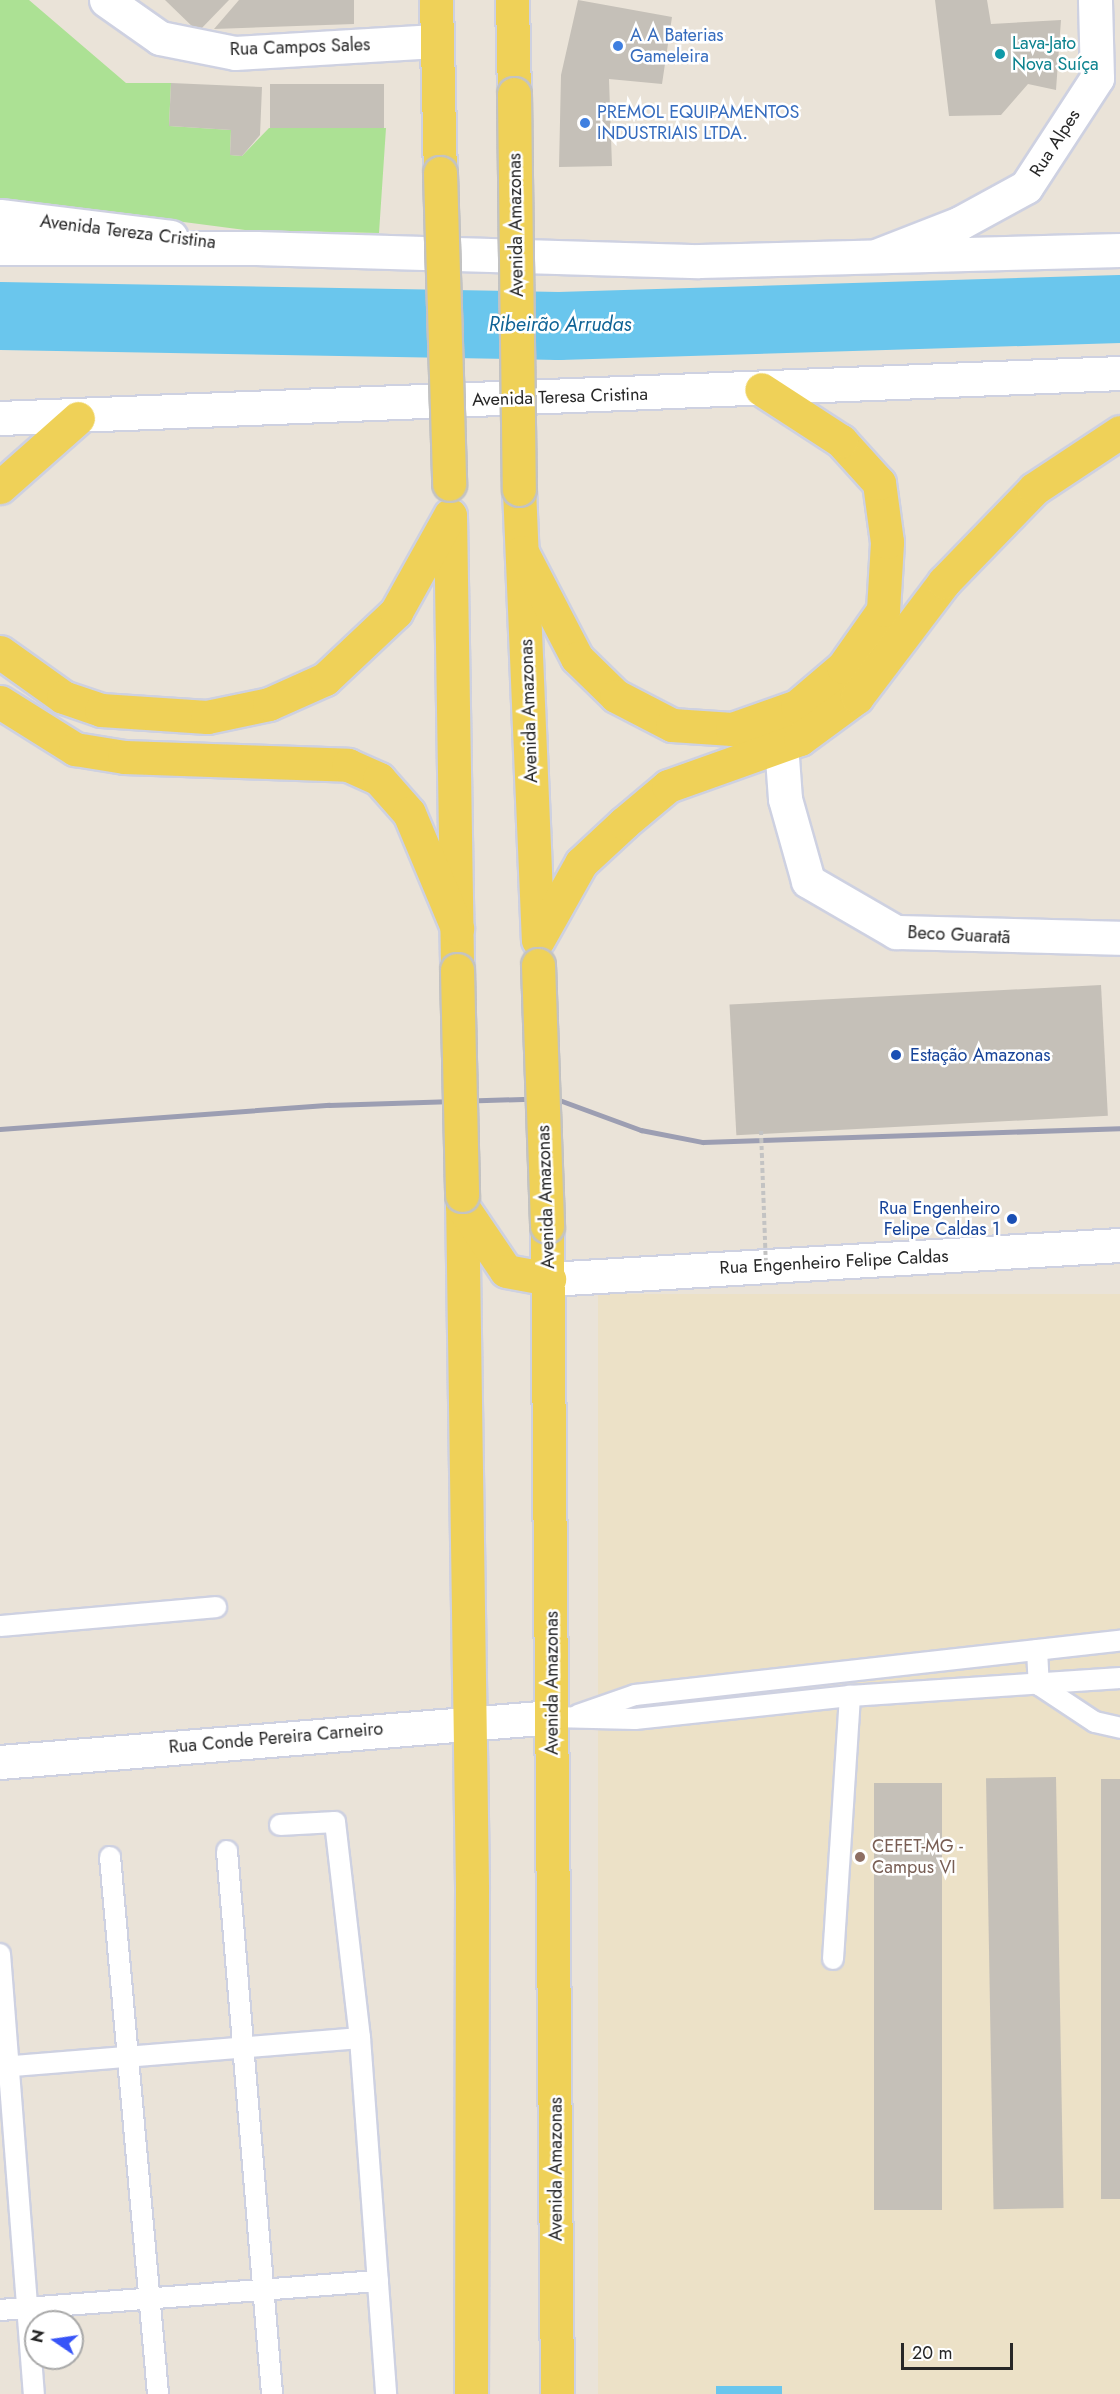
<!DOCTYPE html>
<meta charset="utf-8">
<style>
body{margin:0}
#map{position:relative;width:1120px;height:2394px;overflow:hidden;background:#eae3d8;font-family:Jost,sans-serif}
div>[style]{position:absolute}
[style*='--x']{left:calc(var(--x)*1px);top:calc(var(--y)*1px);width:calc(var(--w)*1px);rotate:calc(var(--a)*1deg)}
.education>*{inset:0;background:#ece1c7;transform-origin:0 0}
.green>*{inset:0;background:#ace194}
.water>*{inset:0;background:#6ac6ed;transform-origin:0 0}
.river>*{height:68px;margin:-34px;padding:0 34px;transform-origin:34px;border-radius:34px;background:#6ac6ed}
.building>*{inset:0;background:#c5c0b8;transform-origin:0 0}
.roads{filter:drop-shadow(2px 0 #ced1e1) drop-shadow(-2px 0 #ced1e1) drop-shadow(0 2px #ced1e1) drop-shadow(0 -2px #ced1e1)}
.lane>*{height:20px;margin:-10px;padding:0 10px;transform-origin:10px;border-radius:10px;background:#fff}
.street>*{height:33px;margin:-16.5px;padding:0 16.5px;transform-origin:16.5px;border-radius:16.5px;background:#fff}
.secondary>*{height:33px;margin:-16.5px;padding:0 16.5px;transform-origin:16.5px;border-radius:16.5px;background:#fff}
.primary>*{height:33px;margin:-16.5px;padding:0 16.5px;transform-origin:16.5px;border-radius:16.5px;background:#efd158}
.rail>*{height:4.5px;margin:-2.25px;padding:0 2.25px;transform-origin:2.25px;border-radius:2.25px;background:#9c9eb2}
.path-bridge>*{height:4px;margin-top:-2px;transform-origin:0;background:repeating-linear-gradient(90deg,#c3c3c3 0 4.5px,transparent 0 7.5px)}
.bridges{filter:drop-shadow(2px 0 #c3c3c3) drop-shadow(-2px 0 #c3c3c3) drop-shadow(0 2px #c3c3c3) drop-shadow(0 -2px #c3c3c3)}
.primary-bridge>*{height:33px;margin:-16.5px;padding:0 16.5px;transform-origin:16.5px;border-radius:16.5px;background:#efd158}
.dots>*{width:16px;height:16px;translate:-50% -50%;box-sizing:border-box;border:3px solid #fff;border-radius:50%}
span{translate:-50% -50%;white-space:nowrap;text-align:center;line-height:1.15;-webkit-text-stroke:5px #fff;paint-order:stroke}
.shop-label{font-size:18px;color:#366cbe}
.left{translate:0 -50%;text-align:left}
.culture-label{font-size:18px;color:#0d838f}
.street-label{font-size:18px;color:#272727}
.transit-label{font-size:18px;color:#164399}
.right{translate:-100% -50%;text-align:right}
.education-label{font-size:18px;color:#785e54}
.water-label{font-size:20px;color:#0e6295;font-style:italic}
.north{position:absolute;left:24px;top:2310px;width:60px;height:60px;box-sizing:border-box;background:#fff;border:2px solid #a9a9a9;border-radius:50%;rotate:283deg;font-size:16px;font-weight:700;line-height:24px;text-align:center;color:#272727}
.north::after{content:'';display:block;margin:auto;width:21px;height:27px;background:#3754f8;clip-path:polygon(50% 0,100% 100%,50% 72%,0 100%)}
.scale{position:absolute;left:901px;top:2343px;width:112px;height:27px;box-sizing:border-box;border:3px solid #272727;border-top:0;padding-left:8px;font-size:18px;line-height:21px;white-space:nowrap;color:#272727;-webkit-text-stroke:4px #fff;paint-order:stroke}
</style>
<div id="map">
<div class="education">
<i style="left:1120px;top:1294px;width:1100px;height:522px;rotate:90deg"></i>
</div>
<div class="green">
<i style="clip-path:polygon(0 0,29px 0,126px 83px,171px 83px,169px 126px,231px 130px,230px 155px,242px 156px,269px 128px,386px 128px,379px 233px,245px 230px,0 198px)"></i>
</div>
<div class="water">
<i style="left:716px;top:2386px;width:66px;height:8px"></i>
</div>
<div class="river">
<i style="--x:0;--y:316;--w:559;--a:1.02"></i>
<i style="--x:559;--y:326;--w:561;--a:-1.74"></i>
</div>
<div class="building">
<i style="clip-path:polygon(165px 0,229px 0,198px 32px)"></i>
<i style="clip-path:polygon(239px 0,354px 0,354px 24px,214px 29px)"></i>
<i style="clip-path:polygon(578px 0,672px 17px,662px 84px,609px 79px,612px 166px,559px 167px,561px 75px)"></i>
<i style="clip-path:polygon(935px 0,987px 0,991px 24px,1061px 20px,1056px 90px,1028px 84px,1001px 115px,949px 116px)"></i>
<i style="clip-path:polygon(171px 83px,262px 87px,260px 135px,242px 156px,230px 155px,231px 130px,169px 126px)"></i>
<i style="left:270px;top:84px;width:114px;height:44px"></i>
<i style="left:1101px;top:985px;width:131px;height:372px;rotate:87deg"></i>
<i style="left:1056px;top:1777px;width:431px;height:70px;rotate:89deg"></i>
<i style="left:1101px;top:1779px;width:19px;height:420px"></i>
<i style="left:874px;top:1783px;width:68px;height:427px"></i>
</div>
<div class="roads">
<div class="lane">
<i style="--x:0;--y:1626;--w:217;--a:-5"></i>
<i style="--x:1037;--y:1650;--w:35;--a:87"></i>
<i style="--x:1039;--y:1685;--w:67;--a:33.5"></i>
<i style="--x:1095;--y:1722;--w:26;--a:13"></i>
<i style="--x:578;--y:1715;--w:60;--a:-19.3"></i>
<i style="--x:635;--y:1695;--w:488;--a:-6.4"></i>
<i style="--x:552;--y:1717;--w:83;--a:1.4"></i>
<i style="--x:635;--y:1719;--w:216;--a:-6.1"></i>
<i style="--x:850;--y:1696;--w:271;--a:-3.8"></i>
<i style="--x:280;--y:1825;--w:55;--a:-3.1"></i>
<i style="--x:335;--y:1822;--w:217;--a:83.4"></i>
<i style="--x:360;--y:2038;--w:357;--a:85.8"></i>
<i style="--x:227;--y:1851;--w:545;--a:85.26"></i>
<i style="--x:110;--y:1857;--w:539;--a:84.89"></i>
<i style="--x:0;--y:1954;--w:441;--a:85.6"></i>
<i style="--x:833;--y:1959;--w:264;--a:-86.3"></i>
<i style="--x:0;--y:2067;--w:361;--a:-4.6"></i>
<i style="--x:0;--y:2310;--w:379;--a:-4.4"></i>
</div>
<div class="street">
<i style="--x:0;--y:216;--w:172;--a:7"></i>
<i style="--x:878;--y:255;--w:88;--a:-21.3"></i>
<i style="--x:960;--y:223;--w:75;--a:-28.6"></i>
<i style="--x:1026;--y:187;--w:130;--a:-56.9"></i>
<i style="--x:1097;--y:78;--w:78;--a:-91.5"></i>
<i style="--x:781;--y:744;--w:55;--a:85.8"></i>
<i style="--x:785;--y:799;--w:85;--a:74.3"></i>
<i style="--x:808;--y:881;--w:102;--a:30.1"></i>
<i style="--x:896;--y:932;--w:224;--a:1.5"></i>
</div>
<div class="secondary">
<i style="--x:106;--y:0;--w:66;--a:35.1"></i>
<i style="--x:160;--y:38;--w:76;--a:11.3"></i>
<i style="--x:235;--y:53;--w:201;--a:-3.4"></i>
<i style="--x:0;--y:248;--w:256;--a:0"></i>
<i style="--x:256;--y:248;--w:443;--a:1.7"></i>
<i style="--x:699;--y:261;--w:421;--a:-1.5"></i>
<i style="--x:0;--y:418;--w:1121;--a:-2.3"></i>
<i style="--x:549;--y:1279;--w:572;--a:-3.41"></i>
<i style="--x:0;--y:1762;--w:554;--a:-4.66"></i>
</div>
<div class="primary">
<i style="--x:436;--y:0;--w:173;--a:88.7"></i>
<i style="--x:512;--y:0;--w:94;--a:88.8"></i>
<i style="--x:0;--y:487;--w:104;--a:-41.5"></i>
<i style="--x:519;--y:489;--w:450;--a:87.6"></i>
<i style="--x:450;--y:516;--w:454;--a:89.1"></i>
<i style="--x:522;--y:552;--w:119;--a:62.6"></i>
<i style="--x:577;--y:658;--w:54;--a:44.3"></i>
<i style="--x:616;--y:696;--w:63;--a:27.4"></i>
<i style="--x:672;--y:725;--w:60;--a:3.8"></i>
<i style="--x:732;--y:729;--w:69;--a:-19.5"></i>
<i style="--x:797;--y:706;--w:60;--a:-40.3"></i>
<i style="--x:843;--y:667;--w:70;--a:-54.9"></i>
<i style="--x:883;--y:610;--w:68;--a:-86.6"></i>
<i style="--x:887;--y:542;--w:60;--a:-97.7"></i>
<i style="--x:879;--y:483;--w:57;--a:-132.1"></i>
<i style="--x:841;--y:441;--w:95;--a:-147"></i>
<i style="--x:0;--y:652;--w:77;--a:35.5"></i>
<i style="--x:63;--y:697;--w:40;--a:18.9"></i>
<i style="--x:101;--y:710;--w:106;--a:3.8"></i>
<i style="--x:207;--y:717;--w:63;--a:-11.8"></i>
<i style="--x:269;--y:704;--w:61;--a:-24.1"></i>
<i style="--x:325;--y:679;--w:98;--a:-43.3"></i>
<i style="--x:396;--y:612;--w:111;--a:-60.9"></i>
<i style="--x:0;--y:702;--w:89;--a:32.1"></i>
<i style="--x:75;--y:749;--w:50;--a:9.3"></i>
<i style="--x:124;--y:757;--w:224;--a:2"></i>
<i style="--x:348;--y:765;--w:34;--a:24"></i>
<i style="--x:379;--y:779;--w:45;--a:48.6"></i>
<i style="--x:409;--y:813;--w:125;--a:67.3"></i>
<i style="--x:538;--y:940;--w:88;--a:-60.8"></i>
<i style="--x:581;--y:863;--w:59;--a:-42.9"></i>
<i style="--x:624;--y:823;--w:57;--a:-40.1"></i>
<i style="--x:668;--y:786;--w:140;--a:-19.6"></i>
<i style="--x:800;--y:739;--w:71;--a:-36.4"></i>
<i style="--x:857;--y:697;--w:144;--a:-52.9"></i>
<i style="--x:944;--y:582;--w:129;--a:-45.9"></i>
<i style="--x:1034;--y:489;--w:103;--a:-33.5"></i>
<i style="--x:462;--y:1195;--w:694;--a:89.17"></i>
<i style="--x:472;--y:1889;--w:505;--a:90.11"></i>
<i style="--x:462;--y:1206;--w:78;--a:55.9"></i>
<i style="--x:506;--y:1271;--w:44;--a:10.5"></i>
<i style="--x:547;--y:1226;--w:1168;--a:89.51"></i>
</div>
</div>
<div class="rail">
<i style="--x:0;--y:1129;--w:330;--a:-4.2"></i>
<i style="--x:329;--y:1105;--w:225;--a:-1.8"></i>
<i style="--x:554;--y:1098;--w:93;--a:20.2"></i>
<i style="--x:641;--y:1130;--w:63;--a:11"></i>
<i style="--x:703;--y:1142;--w:417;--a:-1.9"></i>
</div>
<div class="path-bridge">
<i style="--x:761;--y:1131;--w:135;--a:87.9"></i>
</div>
<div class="bridges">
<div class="primary-bridge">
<i style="--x:514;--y:94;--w:395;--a:89.3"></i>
<i style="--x:440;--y:173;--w:311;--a:88.3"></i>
<i style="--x:538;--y:965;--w:261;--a:88"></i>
<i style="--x:457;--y:970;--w:225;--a:88.7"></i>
</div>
</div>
<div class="dots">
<i style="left:618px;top:46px;background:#3f7fe0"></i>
<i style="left:1000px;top:54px;background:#0f9aa8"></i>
<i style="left:585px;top:123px;background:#3f7fe0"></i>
<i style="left:896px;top:1055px;background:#1a4fb4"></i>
<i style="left:1012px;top:1219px;background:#1a4fb4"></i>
<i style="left:860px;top:1857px;background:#8d6e63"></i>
</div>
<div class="shop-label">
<span class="left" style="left:630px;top:46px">A A Baterias<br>Gameleira</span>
<span class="left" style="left:597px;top:123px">PREMOL EQUIPAMENTOS<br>INDUSTRIAIS LTDA.</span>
</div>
<div class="culture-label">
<span class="left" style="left:1012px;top:54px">Lava-Jato<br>Nova Suíça</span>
</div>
<div class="street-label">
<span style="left:300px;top:47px;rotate:-2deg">Rua Campos Sales</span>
<span style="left:1055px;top:143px;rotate:-57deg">Rua Alpes</span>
<span style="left:516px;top:225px;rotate:-91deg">Avenida Amazonas</span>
<span style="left:128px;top:232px;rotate:7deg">Avenida Tereza Cristina</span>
<span style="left:560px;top:397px;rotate:-2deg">Avenida Teresa Cristina</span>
<span style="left:529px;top:711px;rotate:-92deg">Avenida Amazonas</span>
<span style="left:959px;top:935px;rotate:3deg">Beco Guaratã</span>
<span style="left:546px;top:1197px;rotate:-92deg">Avenida Amazonas</span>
<span style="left:834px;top:1262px;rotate:-3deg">Rua Engenheiro Felipe Caldas</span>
<span style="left:552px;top:1683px;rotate:-90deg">Avenida Amazonas</span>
<span style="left:276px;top:1738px;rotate:-5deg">Rua Conde Pereira Carneiro</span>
<span style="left:556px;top:2169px;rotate:-90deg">Avenida Amazonas</span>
</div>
<div class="transit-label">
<span class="left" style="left:910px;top:1055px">Estação Amazonas</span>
<span class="right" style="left:1000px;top:1219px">Rua Engenheiro<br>Felipe Caldas 1</span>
</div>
<div class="education-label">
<span class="left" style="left:872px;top:1857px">CEFET-MG -<br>Campus VI</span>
</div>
<div class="water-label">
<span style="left:560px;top:324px">Ribeirão Arrudas</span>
</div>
<div class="north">N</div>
<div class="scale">20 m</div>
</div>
